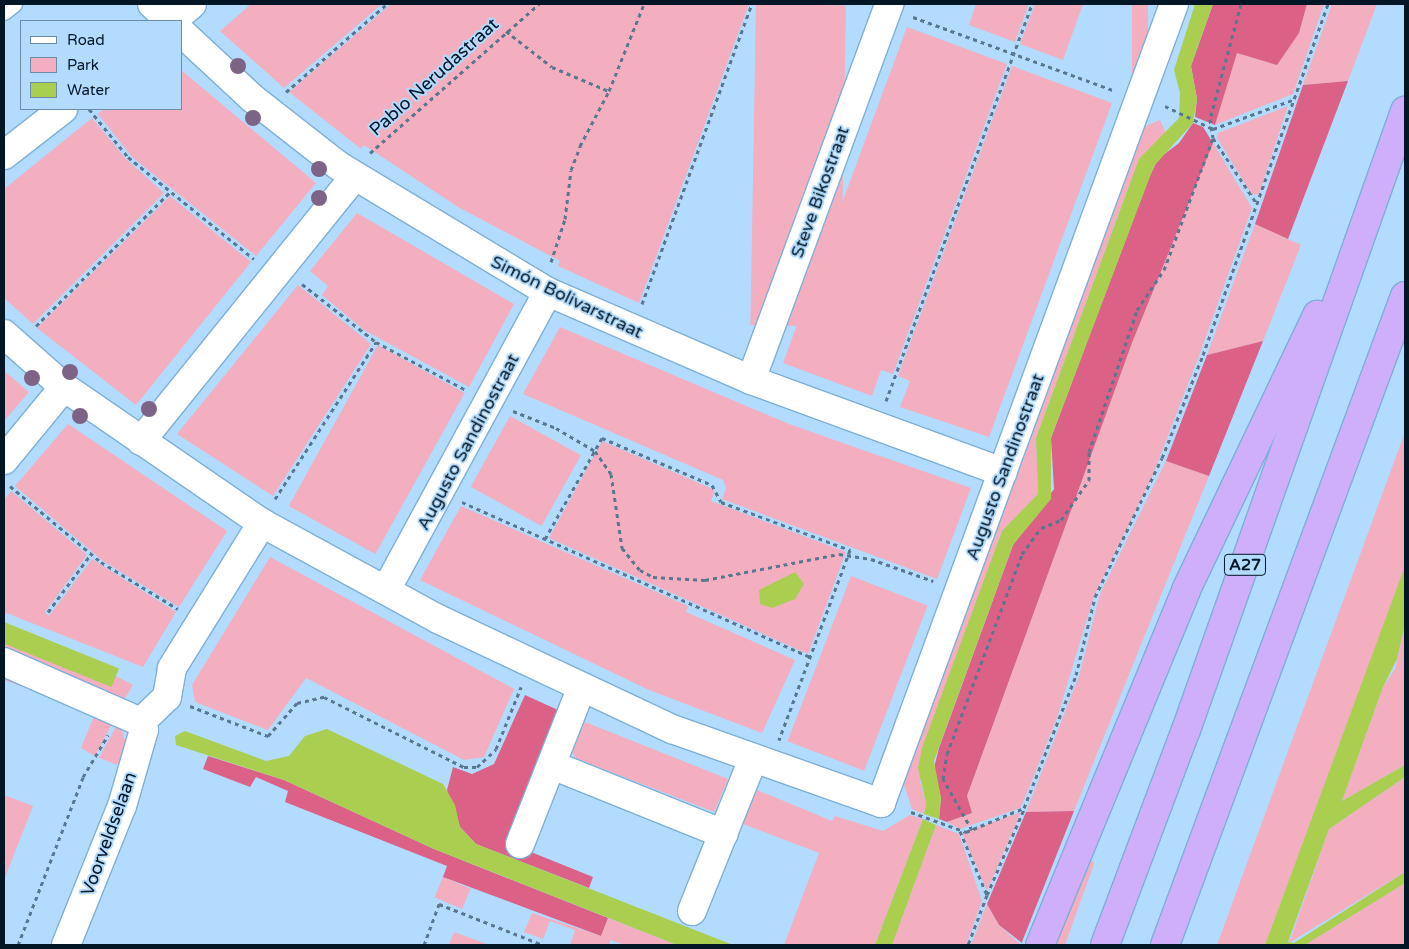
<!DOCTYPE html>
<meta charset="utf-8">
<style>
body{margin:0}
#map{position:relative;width:1409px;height:949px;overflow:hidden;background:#b2dbfd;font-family:"Varela Round",sans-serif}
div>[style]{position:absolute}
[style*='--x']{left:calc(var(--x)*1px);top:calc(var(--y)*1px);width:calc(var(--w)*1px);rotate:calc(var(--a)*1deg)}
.green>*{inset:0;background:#f3afbf;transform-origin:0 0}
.forest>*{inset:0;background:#dc6186}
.water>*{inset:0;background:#aace50;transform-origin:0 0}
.path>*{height:3px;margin-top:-1.5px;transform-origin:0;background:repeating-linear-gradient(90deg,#59778f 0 4px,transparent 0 8px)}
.roads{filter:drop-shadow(1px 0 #7dafd8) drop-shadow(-1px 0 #7dafd8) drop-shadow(0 1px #7dafd8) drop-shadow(0 -1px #7dafd8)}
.service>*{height:15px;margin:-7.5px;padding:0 7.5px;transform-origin:7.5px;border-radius:7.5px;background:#fff}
.minor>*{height:28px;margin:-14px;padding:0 14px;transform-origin:14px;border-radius:14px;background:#fff}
.motorway>*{height:28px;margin:-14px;padding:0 14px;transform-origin:14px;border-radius:14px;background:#cfaefa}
.trees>*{width:16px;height:16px;margin:-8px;border-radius:50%;background:#7d6385}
span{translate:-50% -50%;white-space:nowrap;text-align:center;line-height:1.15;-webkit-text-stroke:4px #b2dbfd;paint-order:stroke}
.shield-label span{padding:1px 4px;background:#b2dbfd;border:1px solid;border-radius:4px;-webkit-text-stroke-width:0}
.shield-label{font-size:16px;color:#031625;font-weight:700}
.street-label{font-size:18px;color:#031625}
.frame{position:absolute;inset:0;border:5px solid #031625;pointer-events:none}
.legend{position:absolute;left:20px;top:20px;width:162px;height:90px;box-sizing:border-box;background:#b2dbfd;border:1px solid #6c8ca7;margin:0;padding:6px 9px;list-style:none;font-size:15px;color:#031625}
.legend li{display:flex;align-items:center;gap:10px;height:25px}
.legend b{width:25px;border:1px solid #6c8ca7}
</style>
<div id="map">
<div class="green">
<i style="clip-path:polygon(251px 4px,382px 4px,284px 88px,220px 31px)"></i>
<i style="clip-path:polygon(391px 4px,749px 4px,639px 303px,558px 266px,560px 261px,458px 207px,364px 145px,361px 149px,289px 92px)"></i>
<i style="left:756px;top:4px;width:90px;height:321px;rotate:1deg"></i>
<i style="clip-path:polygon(976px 4px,1029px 4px,1015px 42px,969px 25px)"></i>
<i style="clip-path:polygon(1035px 4px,1083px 4px,1063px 60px,1020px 44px)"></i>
<i style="left:1132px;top:4px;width:16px;height:76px"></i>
<i style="clip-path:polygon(1307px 4px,1324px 4px,1293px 94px,1215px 125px,1237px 52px,1299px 33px)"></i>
<i style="clip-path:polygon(1332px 4px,1377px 4px,1348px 81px,1303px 85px)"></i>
<i style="clip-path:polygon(907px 27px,1007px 64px,893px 374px,881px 370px,872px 396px,783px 363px)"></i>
<i style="clip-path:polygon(1012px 66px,1112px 103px,989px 437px,900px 407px,910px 381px,898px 376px)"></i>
<i style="clip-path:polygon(181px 70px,316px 183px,256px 256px,132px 157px,98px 114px,104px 109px,181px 109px)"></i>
<i style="clip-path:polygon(1288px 106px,1259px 194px,1252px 195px,1217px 138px,1218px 133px)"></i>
<i style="clip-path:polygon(92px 118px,126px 159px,164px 193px,33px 324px,4px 298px,4px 189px)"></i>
<i style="clip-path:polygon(1160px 120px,1166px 133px,1139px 159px,1036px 438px,1038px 494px,1002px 531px,954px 664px,920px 781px,926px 803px,924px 814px,912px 809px,902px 779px,1141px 128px)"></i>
<i style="clip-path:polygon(1213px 143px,1252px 208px,1199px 356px,1152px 477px,1094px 596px,1057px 718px,1024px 800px,1020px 808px,960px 829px,947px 822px,972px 813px,967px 796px,1132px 343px)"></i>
<i style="clip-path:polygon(170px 196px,251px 262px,136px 405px,37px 328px)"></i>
<i style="clip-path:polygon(357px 213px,514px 304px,469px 387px,364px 330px,322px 295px,328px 286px,310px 271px)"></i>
<i style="clip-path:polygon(1255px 224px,1301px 245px,1263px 341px,1207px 355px)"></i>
<i style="clip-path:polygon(298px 285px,371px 344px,273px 496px,177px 434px)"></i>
<i style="clip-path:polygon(560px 327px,789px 424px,971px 488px,937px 579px,722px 499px,726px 488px,723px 480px,523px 394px)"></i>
<i style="left:378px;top:345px;width:99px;height:184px;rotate:29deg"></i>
<i style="clip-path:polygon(4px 371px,29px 392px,4px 421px)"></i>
<i style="left:510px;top:416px;width:81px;height:81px;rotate:29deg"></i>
<i style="clip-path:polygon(68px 424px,227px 531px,179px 607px,103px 561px,15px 486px)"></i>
<i style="clip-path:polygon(1405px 432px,1405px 566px,1371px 660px,1265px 945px,1217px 945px)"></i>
<i style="clip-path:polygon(602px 441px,715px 490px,711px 501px,846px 552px,808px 654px,549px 538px)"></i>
<i style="clip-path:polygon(1166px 461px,1209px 476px,1074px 811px,1026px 812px,1079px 676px,1100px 594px)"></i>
<i style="clip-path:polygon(11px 491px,87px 555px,45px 612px,49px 616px,92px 559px,176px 612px,143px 667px,4px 612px,4px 500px)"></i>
<i style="clip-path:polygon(461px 506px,688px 606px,686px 612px,795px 660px,762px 733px,649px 690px,420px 580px)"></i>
<i style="clip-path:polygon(270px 557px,514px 689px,484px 757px,464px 760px,306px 678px,268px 730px,195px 702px,192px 685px)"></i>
<i style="left:851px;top:576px;width:82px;height:177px;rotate:21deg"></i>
<i style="clip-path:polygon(1405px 624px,1405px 765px,1342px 801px,1383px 687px,1395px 669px)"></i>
<i style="clip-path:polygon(4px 642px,108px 684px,114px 675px,133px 685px,124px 700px,4px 652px)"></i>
<i style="clip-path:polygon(4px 673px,115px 718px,95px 756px,81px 748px,95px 714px,4px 680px)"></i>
<i style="clip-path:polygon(119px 721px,127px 747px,118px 765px,99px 758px)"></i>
<i style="clip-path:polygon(585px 722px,728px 779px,714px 812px,575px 758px,572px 752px)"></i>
<i style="clip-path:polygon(1405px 777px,1405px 872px,1289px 943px,1329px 829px)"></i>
<i style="clip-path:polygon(757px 790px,832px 821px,835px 816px,883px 831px,910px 815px,923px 819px,875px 945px,784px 945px,819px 853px,743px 824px)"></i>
<i style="clip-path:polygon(4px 795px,33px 806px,4px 880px)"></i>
<i style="clip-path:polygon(1021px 812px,987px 891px,962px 833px)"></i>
<i style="clip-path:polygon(936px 825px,959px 834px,982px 901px,966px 945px,892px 945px)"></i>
<i style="clip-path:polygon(1089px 856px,1094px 864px,1065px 945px,1052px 945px)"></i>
<i style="left:443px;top:877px;width:30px;height:22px;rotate:23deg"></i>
<i style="clip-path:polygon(1405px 883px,1405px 945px,1305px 945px)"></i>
<i style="clip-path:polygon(987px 904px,999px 925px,1021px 945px,971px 945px)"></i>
<i style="clip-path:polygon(532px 913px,601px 936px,608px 918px,677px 945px,625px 945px,611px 940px,608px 945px,570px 945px,575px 930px,550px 921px,543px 939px,524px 932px)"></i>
<i style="clip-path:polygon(454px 932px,489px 945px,449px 945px)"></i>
</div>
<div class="forest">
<i style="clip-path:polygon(1213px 4px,1307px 4px,1299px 33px,1277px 65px,1237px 53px,1215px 125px,1195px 117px,1197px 99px,1191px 66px)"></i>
<i style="clip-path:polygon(1348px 81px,1288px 239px,1255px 224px,1303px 85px)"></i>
<i style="clip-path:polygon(1193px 123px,1203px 127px,1213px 143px,1132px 343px,967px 796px,972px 813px,947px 822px,939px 819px,941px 798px,934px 768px,939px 748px,1013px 545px,1054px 489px,1051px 438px,1148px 180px,1158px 159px,1179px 143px)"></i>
<i style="clip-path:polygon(1263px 341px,1209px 476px,1166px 461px,1207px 355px)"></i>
<i style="clip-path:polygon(525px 695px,558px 710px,506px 842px,593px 877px,589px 888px,476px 844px,460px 827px,447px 790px,453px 767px,472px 774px,494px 764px)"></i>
<i style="clip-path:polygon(208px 756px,284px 780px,434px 849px,608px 918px,601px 936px,443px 877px,447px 866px,285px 802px,288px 791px,256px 777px,250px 787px,203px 769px)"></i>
<i style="clip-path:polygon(1074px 811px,1022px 942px,1022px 943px,999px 925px,987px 904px,1026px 812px)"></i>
</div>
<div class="water">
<i style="clip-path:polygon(1195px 4px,1213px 4px,1191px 66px,1197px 99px,1193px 123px,1154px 166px,1051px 438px,1051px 499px,1013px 545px,934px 761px,941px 798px,939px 819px,924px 814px,926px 803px,918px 768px,922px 748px,1002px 531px,1038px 494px,1036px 438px,1139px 159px,1179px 118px,1180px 93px,1174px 70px)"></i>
<i style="clip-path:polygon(1405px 566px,1405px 624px,1397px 659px,1383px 687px,1342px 801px,1405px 765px,1405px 777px,1329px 829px,1288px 942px,1294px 943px,1405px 872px,1405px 883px,1305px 945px,1265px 945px)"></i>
<i style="clip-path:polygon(795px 572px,804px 584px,795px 599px,772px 608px,760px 604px,759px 590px)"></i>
<i style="left:4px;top:622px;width:124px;height:20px;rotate:22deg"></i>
<i style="clip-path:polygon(327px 729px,443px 784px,455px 805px,460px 827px,476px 844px,733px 945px,677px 945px,434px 849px,284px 780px,176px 745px,175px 736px,185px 731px,266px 761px,289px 756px,305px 736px)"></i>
<i style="clip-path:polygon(923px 819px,936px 825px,892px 945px,875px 945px)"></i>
</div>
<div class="path">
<i style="--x:1241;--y:4;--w:119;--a:105.1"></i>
<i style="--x:1210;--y:119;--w:19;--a:81"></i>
<i style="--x:1213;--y:138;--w:79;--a:56.3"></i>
<i style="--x:913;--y:17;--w:213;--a:20.1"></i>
<i style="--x:506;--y:31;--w:58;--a:38"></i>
<i style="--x:552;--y:67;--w:62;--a:22.8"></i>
<i style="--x:286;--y:92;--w:134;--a:-41.1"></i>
<i style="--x:1165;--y:106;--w:53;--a:25.6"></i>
<i style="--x:1213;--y:129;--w:87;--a:-20.1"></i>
<i style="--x:89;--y:109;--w:62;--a:50.9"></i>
<i style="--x:128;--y:157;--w:162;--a:39"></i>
<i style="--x:370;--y:153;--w:225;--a:-41.4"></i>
<i style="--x:551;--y:262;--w:45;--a:-72"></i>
<i style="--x:565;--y:219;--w:49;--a:-83"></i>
<i style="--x:571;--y:170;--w:26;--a:-69"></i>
<i style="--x:580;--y:146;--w:62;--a:-62.2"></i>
<i style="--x:609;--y:91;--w:94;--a:-68.1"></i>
<i style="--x:302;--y:284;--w:94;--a:38.1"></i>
<i style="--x:376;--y:342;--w:102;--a:28.1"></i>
<i style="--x:642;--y:304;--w:320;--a:-69.9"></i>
<i style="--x:36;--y:326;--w:190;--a:-45"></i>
<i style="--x:886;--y:401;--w:423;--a:-69.8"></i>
<i style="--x:513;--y:411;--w:46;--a:21.6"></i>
<i style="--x:556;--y:428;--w:45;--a:30.5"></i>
<i style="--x:595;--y:451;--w:28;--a:55"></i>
<i style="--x:611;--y:474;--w:75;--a:81.5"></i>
<i style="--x:622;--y:548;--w:28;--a:51"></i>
<i style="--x:640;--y:570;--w:15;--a:28"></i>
<i style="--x:653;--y:577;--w:52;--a:3.3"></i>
<i style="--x:705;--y:580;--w:136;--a:-11"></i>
<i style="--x:839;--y:554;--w:32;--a:9"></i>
<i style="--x:871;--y:559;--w:66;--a:19.5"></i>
<i style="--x:10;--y:486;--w:119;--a:39.9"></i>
<i style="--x:101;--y:562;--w:90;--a:31.4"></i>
<i style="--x:275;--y:499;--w:187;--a:-57.2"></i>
<i style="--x:462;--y:502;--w:381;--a:24"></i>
<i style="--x:545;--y:539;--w:116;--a:-60.6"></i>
<i style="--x:602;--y:438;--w:120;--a:23.1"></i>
<i style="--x:712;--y:485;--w:19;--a:62"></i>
<i style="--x:721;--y:502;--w:138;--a:20.4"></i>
<i style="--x:850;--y:550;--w:203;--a:110.5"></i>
<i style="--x:48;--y:612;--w:72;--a:-53.4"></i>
<i style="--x:190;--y:706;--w:84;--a:21"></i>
<i style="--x:268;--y:736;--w:44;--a:-48.7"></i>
<i style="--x:297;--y:703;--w:28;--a:-13"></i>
<i style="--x:324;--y:697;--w:157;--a:26.6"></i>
<i style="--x:464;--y:767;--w:13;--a:0"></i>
<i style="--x:477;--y:767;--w:26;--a:-43"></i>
<i style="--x:496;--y:749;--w:67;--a:-68"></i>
<i style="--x:911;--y:812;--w:59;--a:20"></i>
<i style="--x:966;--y:832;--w:63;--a:-22.5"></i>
<i style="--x:1024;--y:808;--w:143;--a:-68.6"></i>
<i style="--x:1076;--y:675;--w:80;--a:-76.3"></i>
<i style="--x:1095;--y:597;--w:154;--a:-64.3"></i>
<i style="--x:1162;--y:458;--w:111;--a:-68.3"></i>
<i style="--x:1203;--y:355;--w:373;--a:-70.4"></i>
<i style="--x:972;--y:830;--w:59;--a:-119.6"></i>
<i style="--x:943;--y:779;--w:25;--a:-81"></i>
<i style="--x:947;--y:754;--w:214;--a:-69.4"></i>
<i style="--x:1022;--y:554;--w:32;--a:-54"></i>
<i style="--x:1041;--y:528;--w:22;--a:-22"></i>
<i style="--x:1061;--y:520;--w:49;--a:-55"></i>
<i style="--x:1089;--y:480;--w:28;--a:-90"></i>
<i style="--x:1089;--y:452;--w:150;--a:-71.3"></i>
<i style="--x:1137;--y:310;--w:48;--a:-56"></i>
<i style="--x:1164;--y:270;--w:141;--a:-69.6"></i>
<i style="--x:960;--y:831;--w:69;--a:67.1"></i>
<i style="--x:987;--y:895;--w:53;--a:110.8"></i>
<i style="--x:987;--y:895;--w:94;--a:-66.7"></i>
<i style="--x:18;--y:945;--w:180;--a:-68.8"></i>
<i style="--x:83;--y:777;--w:49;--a:-59.2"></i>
<i style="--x:424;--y:945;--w:44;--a:-69.9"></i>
<i style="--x:439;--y:904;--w:112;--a:21.5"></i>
</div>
<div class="roads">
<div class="service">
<i style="--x:4;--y:12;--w:13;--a:-39"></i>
</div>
<div class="minor">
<i style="--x:152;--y:4;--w:25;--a:43"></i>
<i style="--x:172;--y:21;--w:26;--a:-40"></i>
<i style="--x:181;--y:32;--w:97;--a:42.9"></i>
<i style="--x:252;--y:98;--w:110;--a:38"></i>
<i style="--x:339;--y:166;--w:244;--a:31.1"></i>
<i style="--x:548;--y:292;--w:221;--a:23.4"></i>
<i style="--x:751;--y:380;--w:268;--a:20.1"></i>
<i style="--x:4;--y:155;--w:75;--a:-37.9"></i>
<i style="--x:4;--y:334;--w:80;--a:41.5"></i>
<i style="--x:64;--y:387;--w:240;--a:34.5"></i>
<i style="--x:262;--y:523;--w:200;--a:28.6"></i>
<i style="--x:438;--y:619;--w:259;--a:25.2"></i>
<i style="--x:672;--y:729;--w:222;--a:19.5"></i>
<i style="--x:881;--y:803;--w:851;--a:-69.86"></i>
<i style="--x:751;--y:380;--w:401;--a:-69.8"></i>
<i style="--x:141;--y:441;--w:339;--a:-51.1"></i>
<i style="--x:4;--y:460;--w:94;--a:-50.6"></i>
<i style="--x:386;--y:590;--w:339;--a:-61.5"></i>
<i style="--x:4;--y:662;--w:150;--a:23.7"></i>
<i style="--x:141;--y:722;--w:36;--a:-44"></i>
<i style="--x:167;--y:697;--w:29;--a:-80"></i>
<i style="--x:172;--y:668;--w:171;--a:-58.2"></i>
<i style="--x:552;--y:765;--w:185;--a:21.9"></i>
<i style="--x:520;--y:844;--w:167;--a:-68.5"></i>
<i style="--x:692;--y:911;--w:164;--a:-68.1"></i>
<i style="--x:66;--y:945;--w:150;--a:-68.1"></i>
<i style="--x:122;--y:806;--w:79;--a:-73.9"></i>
<i style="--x:144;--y:730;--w:9;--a:-111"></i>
</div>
<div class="motorway">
<i style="--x:1040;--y:945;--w:384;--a:-67.6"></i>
<i style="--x:1186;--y:590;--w:305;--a:-64.5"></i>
<i style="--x:1105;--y:945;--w:230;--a:-69.4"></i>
<i style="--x:1186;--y:730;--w:657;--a:-70.52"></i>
<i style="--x:1165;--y:945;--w:692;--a:-69.71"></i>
</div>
</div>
<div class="trees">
<i style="left:238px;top:66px"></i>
<i style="left:253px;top:118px"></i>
<i style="left:319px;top:169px"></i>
<i style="left:319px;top:198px"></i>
<i style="left:70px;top:372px"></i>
<i style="left:32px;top:378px"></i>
<i style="left:149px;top:409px"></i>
<i style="left:80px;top:416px"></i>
</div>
<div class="shield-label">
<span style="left:1245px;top:565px">A27</span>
</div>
<div class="street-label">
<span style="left:434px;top:77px;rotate:-42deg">Pablo Nerudastraat</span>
<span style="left:820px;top:192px;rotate:-70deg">Steve Bikostraat</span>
<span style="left:567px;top:297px;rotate:26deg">Simón Bolivarstraat</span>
<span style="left:468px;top:442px;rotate:-62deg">Augusto Sandinostraat</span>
<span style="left:1005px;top:467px;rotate:-70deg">Augusto Sandinostraat</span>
<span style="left:109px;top:834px;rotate:-70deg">Voorveldselaan</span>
</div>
<div class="frame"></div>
<ul class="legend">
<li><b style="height:6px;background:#fff"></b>Road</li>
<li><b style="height:14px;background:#f3afbf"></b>Park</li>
<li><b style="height:14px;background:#aace50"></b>Water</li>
</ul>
</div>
